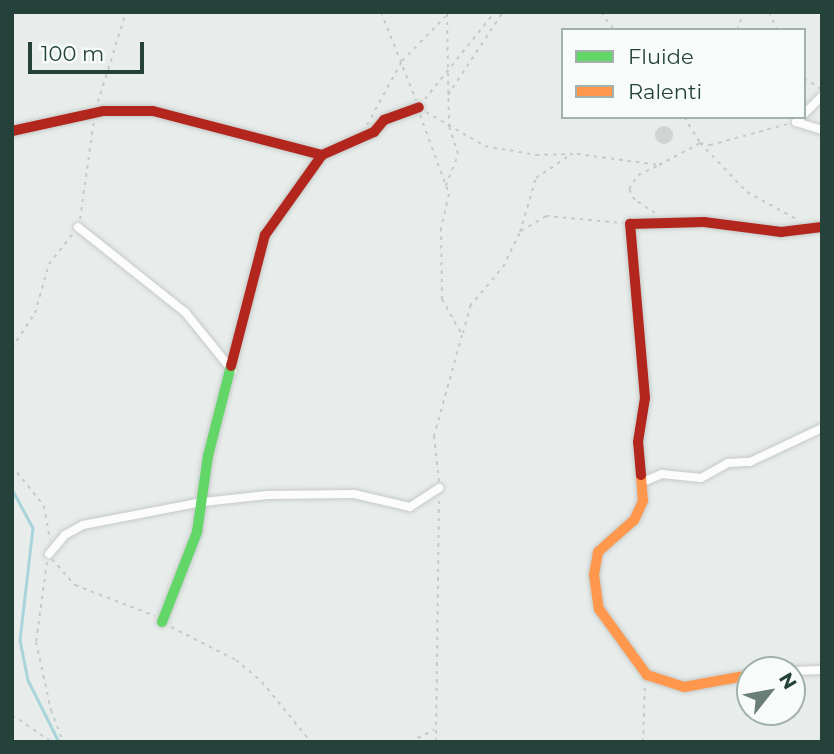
<!DOCTYPE html>
<html>
<head>
<meta charset="utf-8">
<style>
	body { margin:0 }
	#map { position:relative; width:834px; height:754px; overflow:hidden; background:#e8edeb; font-family:Montserrat,sans-serif }
	div>[style] { position:absolute }
	.stream>* { height:2.5px; margin:-1.25px; padding:0 1.25px; transform-origin:1.25px; border-radius:1.25px; background:#a9d4db }
	.building>* { inset:0; background:#cfd4d2 }
	.round { border-radius:50% }
	.path>* { height:2px; margin-top:-1px; transform-origin:0; background:repeating-linear-gradient(90deg,#c3ccca 0 3.5px,transparent 0 8.5px) }
	.roads { filter:drop-shadow(0 0 2px #c5cac8) drop-shadow(0 0 2px #c5cac8) }
	.street>* { height:8px; margin:-4px; padding:0 4px; transform-origin:4px; border-radius:4px; background:#fcfcfc }
	.fast>* { height:10px; margin:-5px; padding:0 5px; transform-origin:5px; border-radius:5px; background:#63d668 }
	.slow>* { height:10px; margin:-5px; padding:0 5px; transform-origin:5px; border-radius:5px; background:#ff974d }
	.jam>* { height:10px; margin:-5px; padding:0 5px; transform-origin:5px; border-radius:5px; background:#b3261e }
	span { translate:-50% -50%; white-space:nowrap; text-align:center; line-height:1.15; -webkit-text-stroke:6px #f7fbf9; paint-order:stroke }
	.frame { position:absolute; inset:0; border:14px solid #24423a; pointer-events:none }
	.legend { position:absolute; left:561px; top:28px; width:245px; height:91px; box-sizing:border-box; background:#f7fbf9; border:2px solid #a3b1ad; margin:0; padding:9px 12px; list-style:none; font-size:21px; color:#24423a }
	.legend li { display:flex; align-items:center; gap:14px; height:35px }
	.legend b { width:35px; border:2px solid #a3b1ad }
	.north { position:absolute; left:736px; top:656px; width:70px; height:70px; box-sizing:border-box; background:#f7fbf9; border:2px solid #a3b1ad; border-radius:50%; rotate:59deg; font-size:19px; font-weight:700; line-height:28px; text-align:center; color:#24423a }
	.north::after { content:''; display:block; margin:auto; width:24px; height:32px; background:#697e78; clip-path:polygon(50% 0,100% 100%,50% 72%,0 100%) }
	.scale { position:absolute; left:28px; top:42px; width:116px; height:32px; box-sizing:border-box; border:4px solid #24423a; border-top:0; padding-left:9px; font-size:21px; line-height:24px; white-space:nowrap; color:#24423a; -webkit-text-stroke:5px #f7fbf9; paint-order:stroke }
</style>
</head>
<body>
<div id="map">
	<div class="stream">
		<i style="left:12px;top:489px;width:44px;rotate:61.7deg"></i>
		<i style="left:33px;top:528px;width:113px;rotate:96.6deg"></i>
		<i style="left:20px;top:640px;width:41px;rotate:78.7deg"></i>
		<i style="left:28px;top:680px;width:69px;rotate:63.4deg"></i>
	</div>
	<div class="building">
		<i class="round" style="left:655px;top:126px;width:18px;height:18px"></i>
	</div>
	<div class="path">
		<i style="left:381px;top:12px;width:95px;rotate:68.3deg"></i>
		<i style="left:601px;top:12px;width:22px;rotate:54deg"></i>
		<i style="left:769px;top:12px;width:20px;rotate:66deg"></i>
		<i style="left:737px;top:30px;width:19px;rotate:-69deg"></i>
		<i style="left:804px;top:78px;width:20px;rotate:33deg"></i>
		<i style="left:448px;top:95px;width:100px;rotate:-56.5deg"></i>
		<i style="left:425px;top:99px;width:112px;rotate:-51.2deg"></i>
		<i style="left:98px;top:102px;width:94px;rotate:-72.7deg"></i>
		<i style="left:426px;top:112px;width:68px;rotate:30deg"></i>
		<i style="left:485px;top:146px;width:52px;rotate:10deg"></i>
		<i style="left:536px;top:155px;width:41px;rotate:-1.4deg"></i>
		<i style="left:577px;top:154px;width:83px;rotate:7.6deg"></i>
		<i style="left:659px;top:165px;width:47px;rotate:-28.2deg"></i>
		<i style="left:700px;top:143px;width:68px;rotate:46.2deg"></i>
		<i style="left:747px;top:192px;width:58px;rotate:28.8deg"></i>
		<i style="left:420px;top:115px;width:84px;rotate:69.8deg"></i>
		<i style="left:449px;top:194px;width:35px;rotate:103deg"></i>
		<i style="left:441px;top:228px;width:71px;rotate:89.2deg"></i>
		<i style="left:442px;top:299px;width:41px;rotate:60.9deg"></i>
		<i style="left:462px;top:335px;width:105px;rotate:105.5deg"></i>
		<i style="left:434px;top:436px;width:46px;rotate:83.8deg"></i>
		<i style="left:684px;top:117px;width:31px;rotate:58deg"></i>
		<i style="left:700px;top:143px;width:10px;rotate:11deg"></i>
		<i style="left:710px;top:145px;width:81px;rotate:-15.1deg"></i>
		<i style="left:367px;top:125px;width:73px;rotate:-61.3deg"></i>
		<i style="left:402px;top:61px;width:62px;rotate:-45.7deg"></i>
		<i style="left:446px;top:186px;width:34px;rotate:-69deg"></i>
		<i style="left:458px;top:154px;width:28px;rotate:-108deg"></i>
		<i style="left:449px;top:127px;width:115px;rotate:-91deg"></i>
		<i style="left:655px;top:213px;width:24px;rotate:-147deg"></i>
		<i style="left:635px;top:200px;width:13px;rotate:-119deg"></i>
		<i style="left:629px;top:189px;width:17px;rotate:-57deg"></i>
		<i style="left:638px;top:175px;width:21px;rotate:-25deg"></i>
		<i style="left:80px;top:219px;width:99px;rotate:-81.9deg"></i>
		<i style="left:521px;top:231px;width:29px;rotate:-31deg"></i>
		<i style="left:546px;top:216px;width:77px;rotate:5.2deg"></i>
		<i style="left:463px;top:333px;width:28px;rotate:-75deg"></i>
		<i style="left:470px;top:306px;width:51px;rotate:-49.8deg"></i>
		<i style="left:503px;top:267px;width:39px;rotate:-64deg"></i>
		<i style="left:520px;top:232px;width:56px;rotate:-73.5deg"></i>
		<i style="left:536px;top:178px;width:40px;rotate:-34deg"></i>
		<i style="left:12px;top:348px;width:42px;rotate:-56.7deg"></i>
		<i style="left:35px;top:313px;width:51px;rotate:-74.1deg"></i>
		<i style="left:49px;top:264px;width:39px;rotate:-52deg"></i>
		<i style="left:12px;top:466px;width:51px;rotate:51.3deg"></i>
		<i style="left:44px;top:506px;width:35px;rotate:80deg"></i>
		<i style="left:52px;top:559px;width:35px;rotate:49deg"></i>
		<i style="left:75px;top:585px;width:86px;rotate:21.2deg"></i>
		<i style="left:47px;top:562px;width:81px;rotate:97.8deg"></i>
		<i style="left:36px;top:642px;width:70px;rotate:77.6deg"></i>
		<i style="left:51px;top:710px;width:34px;rotate:69deg"></i>
		<i style="left:171px;top:627px;width:73px;rotate:26.9deg"></i>
		<i style="left:236px;top:660px;width:34px;rotate:40deg"></i>
		<i style="left:262px;top:682px;width:77px;rotate:50.8deg"></i>
		<i style="left:12px;top:715px;width:48px;rotate:34deg"></i>
		<i style="left:410px;top:742px;width:27px;rotate:-27deg"></i>
		<i style="left:436px;top:742px;width:244px;rotate:-89.3deg"></i>
		<i style="left:643px;top:742px;width:59px;rotate:-88.1deg"></i>
	</div>
	<div class="roads">
		<div class="street">
			<i style="left:804px;top:114px;width:25px;rotate:-45deg"></i>
			<i style="left:801px;top:117px;width:7px;rotate:135deg"></i>
			<i style="left:796px;top:122px;width:27px;rotate:17deg"></i>
			<i style="left:78px;top:227px;width:137px;rotate:38.5deg"></i>
			<i style="left:185px;top:312px;width:75px;rotate:51deg"></i>
			<i style="left:643px;top:482px;width:21px;rotate:-23deg"></i>
			<i style="left:662px;top:474px;width:39px;rotate:6deg"></i>
			<i style="left:701px;top:478px;width:31px;rotate:-29deg"></i>
			<i style="left:728px;top:463px;width:22px;rotate:-3deg"></i>
			<i style="left:750px;top:462px;width:80px;rotate:-25.3deg"></i>
			<i style="left:49px;top:554px;width:25px;rotate:-50deg"></i>
			<i style="left:65px;top:535px;width:21px;rotate:-29deg"></i>
			<i style="left:83px;top:525px;width:122px;rotate:-10.9deg"></i>
			<i style="left:203px;top:502px;width:65px;rotate:-6.1deg"></i>
			<i style="left:268px;top:495px;width:86px;rotate:-0.7deg"></i>
			<i style="left:354px;top:494px;width:57px;rotate:13.1deg"></i>
			<i style="left:410px;top:507px;width:35px;rotate:-33deg"></i>
			<i style="left:792px;top:671px;width:30px;rotate:-2deg"></i>
		</div>
		<div class="fast">
			<i style="left:162px;top:622px;width:97px;rotate:-68.7deg"></i>
			<i style="left:197px;top:532px;width:77px;rotate:-81.8deg"></i>
			<i style="left:208px;top:456px;width:93px;rotate:-75.7deg"></i>
		</div>
		<div class="slow">
			<i style="left:641px;top:475px;width:26px;rotate:86deg"></i>
			<i style="left:643px;top:501px;width:21px;rotate:115deg"></i>
			<i style="left:634px;top:520px;width:48px;rotate:138.4deg"></i>
			<i style="left:598px;top:552px;width:23px;rotate:100deg"></i>
			<i style="left:594px;top:575px;width:34px;rotate:82deg"></i>
			<i style="left:599px;top:609px;width:82px;rotate:54deg"></i>
			<i style="left:647px;top:675px;width:39px;rotate:18deg"></i>
			<i style="left:684px;top:687px;width:67px;rotate:-10.3deg"></i>
		</div>
		<div class="jam">
			<i style="left:12px;top:131px;width:94px;rotate:-12.3deg"></i>
			<i style="left:104px;top:111px;width:49px"></i>
			<i style="left:153px;top:111px;width:175px;rotate:14.6deg"></i>
			<i style="left:322px;top:155px;width:57px;rotate:-23.9deg"></i>
			<i style="left:374px;top:132px;width:16px;rotate:-50deg"></i>
			<i style="left:384px;top:120px;width:37px;rotate:-20deg"></i>
			<i style="left:231px;top:366px;width:135px;rotate:-75.5deg"></i>
			<i style="left:265px;top:235px;width:98px;rotate:-54.5deg"></i>
			<i style="left:641px;top:475px;width:33px;rotate:-95deg"></i>
			<i style="left:638px;top:442px;width:45px;rotate:-81deg"></i>
			<i style="left:645px;top:398px;width:175px;rotate:-94.9deg"></i>
			<i style="left:630px;top:224px;width:74px;rotate:-1.5deg"></i>
			<i style="left:704px;top:222px;width:78px;rotate:7.4deg"></i>
			<i style="left:781px;top:232px;width:41px;rotate:-7deg"></i>
		</div>
	</div>
	<div class="frame"></div>
	<ul class="legend">
	<li><b style="height:9px;background:#63d668"></b>Fluide</li>
	<li><b style="height:9px;background:#ff974d"></b>Ralenti</li>
	</ul>
	<div class="north">N</div>
	<div class="scale">100 m</div>
</div>
</body>
</html>
